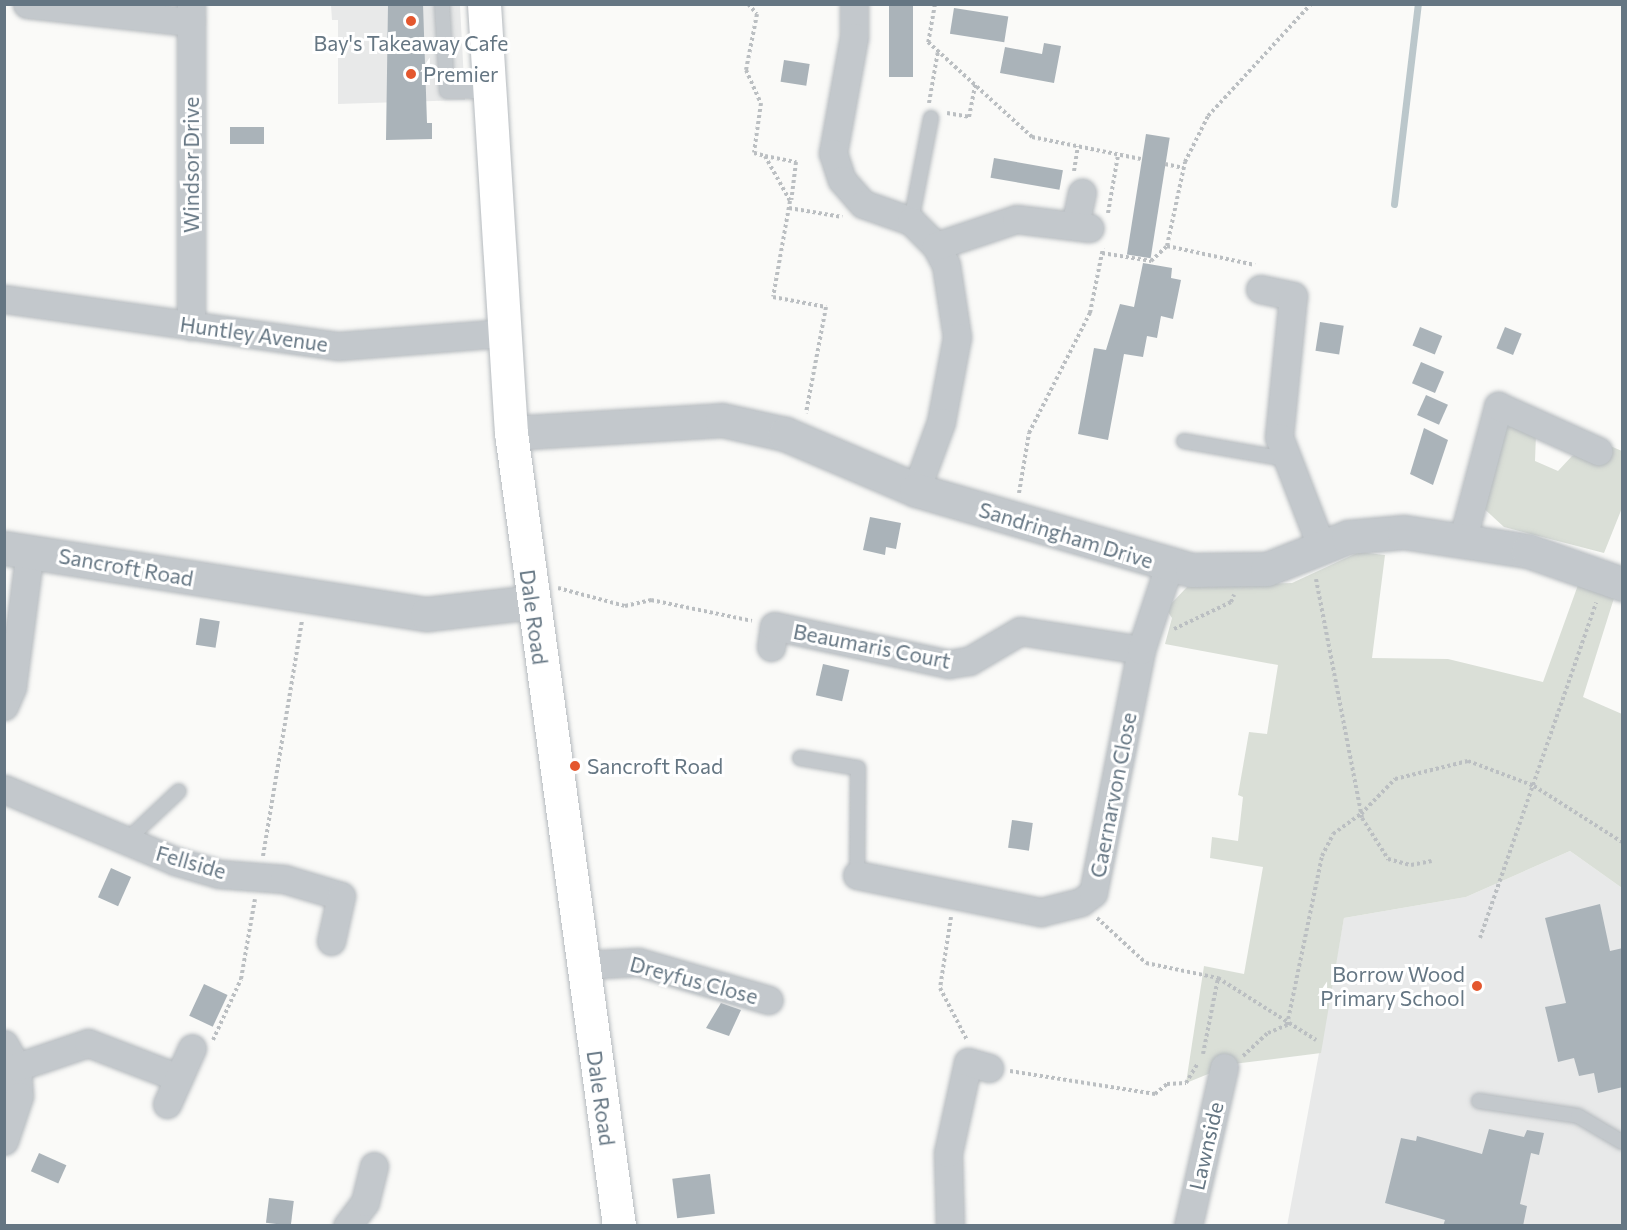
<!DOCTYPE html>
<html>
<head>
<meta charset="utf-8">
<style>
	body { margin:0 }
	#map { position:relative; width:1627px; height:1230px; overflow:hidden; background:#fafaf8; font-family:Commissioner,sans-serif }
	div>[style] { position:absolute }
	.built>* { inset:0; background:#e8e9e9 }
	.green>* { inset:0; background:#dadfd7 }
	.stream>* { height:7px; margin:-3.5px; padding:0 3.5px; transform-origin:3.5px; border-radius:3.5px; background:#bbc7cb }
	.building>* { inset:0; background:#aab3b9; transform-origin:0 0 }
	.path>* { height:4px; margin-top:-2px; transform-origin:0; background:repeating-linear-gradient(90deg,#bbbfc2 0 3px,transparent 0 6px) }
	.roads { filter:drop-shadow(0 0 2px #b5babe) drop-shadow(0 0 2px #b5babe) }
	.service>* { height:14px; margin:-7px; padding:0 7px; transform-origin:7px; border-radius:7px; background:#c3c8cc }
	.minor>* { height:27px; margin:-13.5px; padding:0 13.5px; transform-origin:13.5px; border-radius:13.5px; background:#c3c8cc }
	.tertiary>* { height:33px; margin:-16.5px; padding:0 16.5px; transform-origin:16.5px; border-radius:16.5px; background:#c3c8cc }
	.primary>* { height:33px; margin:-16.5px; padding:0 16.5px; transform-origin:16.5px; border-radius:16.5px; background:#fff }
	.dots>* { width:16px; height:16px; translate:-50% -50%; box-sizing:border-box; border:3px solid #fff; border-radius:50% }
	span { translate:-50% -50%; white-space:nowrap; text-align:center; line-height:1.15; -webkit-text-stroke:6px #fff; paint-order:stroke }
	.poi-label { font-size:21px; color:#657683 }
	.left { translate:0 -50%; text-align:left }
	.right { translate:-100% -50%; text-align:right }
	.street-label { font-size:21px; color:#657683 }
	.frame { position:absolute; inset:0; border:6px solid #657683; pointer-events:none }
</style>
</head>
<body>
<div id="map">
	<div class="built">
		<i style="clip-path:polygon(331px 5px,460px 5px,465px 100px,338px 104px,338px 20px,332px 20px)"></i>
		<i style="clip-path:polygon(1570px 851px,1622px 888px,1622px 1225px,1287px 1226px,1344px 918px,1466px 897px)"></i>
	</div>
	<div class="green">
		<i style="clip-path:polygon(1516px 425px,1536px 434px,1535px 461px,1558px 471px,1572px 456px,1608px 445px,1622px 451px,1622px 508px,1604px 553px,1504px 527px,1479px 504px,1505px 428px)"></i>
		<i style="clip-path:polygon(1359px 552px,1385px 555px,1372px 658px,1448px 659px,1543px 682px,1578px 585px,1614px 598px,1583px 697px,1622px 714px,1622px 888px,1570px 851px,1466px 897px,1344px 918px,1321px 1053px,1233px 1064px,1186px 1083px,1204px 966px,1244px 974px,1263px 867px,1210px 858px,1212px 837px,1238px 841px,1243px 797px,1238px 795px,1249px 732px,1267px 734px,1278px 665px,1165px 644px,1172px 618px,1166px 609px,1188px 586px,1292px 583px)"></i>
	</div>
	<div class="stream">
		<i style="left:1394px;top:204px;width:201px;rotate:-83.2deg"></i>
	</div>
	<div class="building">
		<i style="clip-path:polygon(388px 4px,423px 4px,427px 123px,432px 123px,432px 139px,386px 140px)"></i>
		<i style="left:889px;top:4px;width:24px;height:73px"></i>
		<i style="left:954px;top:8px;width:55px;height:26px;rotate:9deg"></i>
		<i style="clip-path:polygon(1044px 43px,1061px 46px,1054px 83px,1000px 73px,1005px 47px,1042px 54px)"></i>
		<i style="left:784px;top:60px;width:26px;height:22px;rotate:9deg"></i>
		<i style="left:230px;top:127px;width:34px;height:17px"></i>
		<i style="left:1146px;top:134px;width:24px;height:122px;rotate:9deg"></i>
		<i style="left:994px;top:158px;width:70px;height:20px;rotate:10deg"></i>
		<i style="clip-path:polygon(1143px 263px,1172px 268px,1171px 278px,1181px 280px,1173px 319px,1161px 316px,1157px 338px,1147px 336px,1143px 357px,1124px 354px,1108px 440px,1078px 434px,1094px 348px,1106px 350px,1120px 304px,1134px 307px)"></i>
		<i style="left:1320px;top:322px;width:24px;height:29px;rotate:9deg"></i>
		<i style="left:1420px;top:327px;width:24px;height:20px;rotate:22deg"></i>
		<i style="left:1505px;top:327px;width:18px;height:23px;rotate:22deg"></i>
		<i style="left:1421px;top:362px;width:25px;height:23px;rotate:23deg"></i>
		<i style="left:1426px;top:395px;width:24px;height:22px;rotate:24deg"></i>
		<i style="clip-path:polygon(1424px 428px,1448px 440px,1433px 485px,1410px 474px)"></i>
		<i style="clip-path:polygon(870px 517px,901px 523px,896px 549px,886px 547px,885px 555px,863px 550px)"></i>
		<i style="left:200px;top:618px;width:20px;height:27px;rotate:9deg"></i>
		<i style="left:823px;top:664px;width:27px;height:32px;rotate:13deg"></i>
		<i style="left:1012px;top:820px;width:21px;height:28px;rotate:8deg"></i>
		<i style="left:111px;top:868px;width:22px;height:32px;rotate:24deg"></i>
		<i style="clip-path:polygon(1600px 904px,1610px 951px,1623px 948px,1623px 1087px,1598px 1093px,1594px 1073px,1579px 1076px,1574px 1058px,1558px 1062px,1545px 1007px,1566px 1003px,1545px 918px)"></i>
		<i style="left:204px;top:984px;width:26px;height:35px;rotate:25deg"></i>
		<i style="clip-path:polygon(721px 1003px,741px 1010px,729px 1036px,706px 1028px)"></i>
		<i style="clip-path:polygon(1489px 1129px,1524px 1137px,1527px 1130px,1544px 1133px,1539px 1155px,1531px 1153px,1520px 1204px,1527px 1206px,1523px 1226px,1443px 1226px,1445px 1220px,1385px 1203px,1401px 1138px,1416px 1141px,1417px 1136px,1482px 1154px)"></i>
		<i style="left:39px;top:1153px;width:30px;height:20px;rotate:24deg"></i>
		<i style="left:710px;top:1174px;width:40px;height:38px;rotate:83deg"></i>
		<i style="left:269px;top:1198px;width:25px;height:25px;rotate:7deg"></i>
	</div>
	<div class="path">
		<i style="left:748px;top:4px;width:13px;rotate:48deg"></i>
		<i style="left:757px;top:14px;width:57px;rotate:101.1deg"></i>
		<i style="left:746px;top:70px;width:36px;rotate:66deg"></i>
		<i style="left:761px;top:103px;width:50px;rotate:98deg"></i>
		<i style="left:754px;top:153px;width:11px;rotate:15deg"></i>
		<i style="left:765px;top:156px;width:51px;rotate:60.9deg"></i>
		<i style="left:790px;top:201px;width:97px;rotate:100deg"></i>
		<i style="left:773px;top:297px;width:54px;rotate:10.7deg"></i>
		<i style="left:826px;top:307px;width:108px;rotate:100.7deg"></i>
		<i style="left:935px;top:4px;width:39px;rotate:100deg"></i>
		<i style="left:928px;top:42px;width:141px;rotate:42.4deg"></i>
		<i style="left:1032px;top:137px;width:111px;rotate:11.4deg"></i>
		<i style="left:929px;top:103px;width:53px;rotate:-80.2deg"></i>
		<i style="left:947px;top:113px;width:22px;rotate:10deg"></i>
		<i style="left:969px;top:117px;width:33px;rotate:-79deg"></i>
		<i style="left:765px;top:156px;width:32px;rotate:11deg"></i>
		<i style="left:796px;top:162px;width:38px;rotate:97deg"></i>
		<i style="left:1165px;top:164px;width:19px;rotate:12deg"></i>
		<i style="left:1074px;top:171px;width:25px;rotate:-81deg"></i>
		<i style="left:789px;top:208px;width:54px;rotate:9.6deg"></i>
		<i style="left:1108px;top:213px;width:59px;rotate:-80.2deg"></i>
		<i style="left:1167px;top:246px;width:86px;rotate:-77.9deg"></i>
		<i style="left:1185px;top:162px;width:51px;rotate:-63.4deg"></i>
		<i style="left:1208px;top:116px;width:152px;rotate:-47.4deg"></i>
		<i style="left:1102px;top:253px;width:50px;rotate:9.3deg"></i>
		<i style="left:1151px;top:261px;width:22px;rotate:-43deg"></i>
		<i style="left:1167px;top:246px;width:90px;rotate:12.2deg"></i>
		<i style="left:1019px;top:493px;width:61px;rotate:-80.5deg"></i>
		<i style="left:1029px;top:433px;width:135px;rotate:-63.1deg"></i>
		<i style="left:1090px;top:313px;width:66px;rotate:-78.7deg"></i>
		<i style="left:1316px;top:579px;width:243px;rotate:79.1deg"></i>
		<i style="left:1362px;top:818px;width:49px;rotate:57.6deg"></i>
		<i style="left:1388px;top:859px;width:24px;rotate:15deg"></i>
		<i style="left:1411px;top:865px;width:21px;rotate:-11deg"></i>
		<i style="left:558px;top:588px;width:69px;rotate:15deg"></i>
		<i style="left:625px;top:606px;width:27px;rotate:-13deg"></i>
		<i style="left:651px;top:600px;width:103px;rotate:11.7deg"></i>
		<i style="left:1174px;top:629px;width:63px;rotate:-25.3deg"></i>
		<i style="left:1231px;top:602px;width:8px;rotate:-67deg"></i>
		<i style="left:263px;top:856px;width:238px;rotate:-80.6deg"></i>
		<i style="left:951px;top:917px;width:72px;rotate:98.8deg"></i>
		<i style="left:940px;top:988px;width:59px;rotate:62.6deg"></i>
		<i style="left:1097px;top:918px;width:67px;rotate:42.6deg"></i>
		<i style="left:1146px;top:963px;width:74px;rotate:11.8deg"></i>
		<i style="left:1218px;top:978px;width:116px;rotate:32.3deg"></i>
		<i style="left:1480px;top:938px;width:355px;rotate:-70.9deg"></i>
		<i style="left:213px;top:1040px;width:67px;rotate:-65.3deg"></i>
		<i style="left:241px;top:979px;width:81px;rotate:-80.1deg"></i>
		<i style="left:1203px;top:1054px;width:77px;rotate:-78.8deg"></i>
		<i style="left:1243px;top:1056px;width:34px;rotate:-43deg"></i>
		<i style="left:1268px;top:1033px;width:21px;rotate:-23deg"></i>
		<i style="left:1287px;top:1025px;width:173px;rotate:-78.3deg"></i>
		<i style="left:1322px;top:856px;width:25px;rotate:-63deg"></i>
		<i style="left:1333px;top:834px;width:34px;rotate:-36deg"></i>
		<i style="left:1361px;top:814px;width:49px;rotate:-45.8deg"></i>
		<i style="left:1395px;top:779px;width:75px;rotate:-13.9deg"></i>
		<i style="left:1468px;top:761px;width:71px;rotate:20.7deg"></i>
		<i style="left:1534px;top:786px;width:104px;rotate:32.5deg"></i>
		<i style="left:1010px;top:1071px;width:147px;rotate:9deg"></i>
		<i style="left:1155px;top:1094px;width:16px;rotate:-40deg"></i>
		<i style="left:1167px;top:1084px;width:19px;rotate:-3deg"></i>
		<i style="left:1186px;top:1083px;width:23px;rotate:-59deg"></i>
	</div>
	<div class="roads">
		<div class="service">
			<i style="left:442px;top:4px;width:87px;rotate:86.7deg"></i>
			<i style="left:447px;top:91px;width:42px"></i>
			<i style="left:911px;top:221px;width:105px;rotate:-79deg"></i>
			<i style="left:1184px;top:441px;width:104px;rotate:10deg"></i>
			<i style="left:800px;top:758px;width:59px;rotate:9.8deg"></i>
			<i style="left:858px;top:768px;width:107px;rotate:90.5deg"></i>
			<i style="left:127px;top:840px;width:71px;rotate:-43.3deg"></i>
			<i style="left:1479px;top:1101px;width:100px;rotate:8.6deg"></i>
			<i style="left:1578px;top:1116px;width:51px;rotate:30.6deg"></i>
		</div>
		<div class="minor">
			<i style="left:27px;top:4px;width:165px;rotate:6.3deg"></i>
			<i style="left:191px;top:4px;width:322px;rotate:90deg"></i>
			<i style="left:854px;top:4px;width:33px;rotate:90deg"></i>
			<i style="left:854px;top:37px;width:118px;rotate:100.3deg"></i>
			<i style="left:833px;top:153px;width:28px;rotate:72deg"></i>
			<i style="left:842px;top:180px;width:32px;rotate:49deg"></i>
			<i style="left:863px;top:204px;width:51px;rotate:19.5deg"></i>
			<i style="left:911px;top:221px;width:35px;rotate:45deg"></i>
			<i style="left:936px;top:246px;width:21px;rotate:62deg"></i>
			<i style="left:946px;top:265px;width:73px;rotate:81.3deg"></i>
			<i style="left:957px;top:337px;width:86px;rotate:100.7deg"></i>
			<i style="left:941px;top:422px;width:72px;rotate:110.2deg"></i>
			<i style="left:1075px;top:225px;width:33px;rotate:-78deg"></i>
			<i style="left:936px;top:246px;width:84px;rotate:-18.6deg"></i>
			<i style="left:1016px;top:219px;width:74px;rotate:7deg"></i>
			<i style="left:1260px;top:289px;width:34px;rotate:12deg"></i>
			<i style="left:1293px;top:296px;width:142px;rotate:95.7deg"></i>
			<i style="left:1279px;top:437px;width:117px;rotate:68.9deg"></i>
			<i style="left:4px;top:299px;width:338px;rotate:8deg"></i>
			<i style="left:339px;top:346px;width:166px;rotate:-4.5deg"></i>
			<i style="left:1463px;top:538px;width:137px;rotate:-75.1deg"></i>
			<i style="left:1498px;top:406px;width:110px;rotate:24.2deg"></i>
			<i style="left:771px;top:647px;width:21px;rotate:-82deg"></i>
			<i style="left:774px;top:626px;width:179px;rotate:12.3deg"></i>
			<i style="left:949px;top:664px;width:20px;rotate:-9deg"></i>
			<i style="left:969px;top:661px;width:59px;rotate:-30.5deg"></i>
			<i style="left:1020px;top:631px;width:122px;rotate:8.9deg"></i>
			<i style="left:4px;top:706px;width:21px;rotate:-67deg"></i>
			<i style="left:12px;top:687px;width:137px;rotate:-82.5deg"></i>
			<i style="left:4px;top:789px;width:186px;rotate:22.8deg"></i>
			<i style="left:175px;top:861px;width:46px;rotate:16.5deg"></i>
			<i style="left:219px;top:874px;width:65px;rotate:4.4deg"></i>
			<i style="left:284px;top:879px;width:59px;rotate:16.6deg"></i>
			<i style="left:341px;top:896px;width:46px;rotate:102.5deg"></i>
			<i style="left:857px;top:875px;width:188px;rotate:11.4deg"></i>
			<i style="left:1041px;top:912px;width:41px;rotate:-14deg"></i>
			<i style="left:1081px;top:902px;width:15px;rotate:-37deg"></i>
			<i style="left:1093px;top:893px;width:248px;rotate:-78.8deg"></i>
			<i style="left:1141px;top:650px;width:89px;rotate:-71.6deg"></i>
			<i style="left:583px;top:965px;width:55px;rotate:-3.1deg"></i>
			<i style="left:638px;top:962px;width:136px;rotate:16.2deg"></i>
			<i style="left:4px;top:1044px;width:26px;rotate:61deg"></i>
			<i style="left:17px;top:1067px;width:29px;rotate:86deg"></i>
			<i style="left:19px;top:1096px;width:47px;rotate:108.4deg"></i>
			<i style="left:17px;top:1067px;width:75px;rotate:-18.7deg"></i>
			<i style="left:88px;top:1043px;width:97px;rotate:21deg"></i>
			<i style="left:167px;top:1104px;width:61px;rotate:-65.9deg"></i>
			<i style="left:347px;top:1226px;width:30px;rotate:-53deg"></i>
			<i style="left:365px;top:1202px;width:37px;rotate:-76deg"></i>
			<i style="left:950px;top:1226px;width:73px;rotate:-91.6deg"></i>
			<i style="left:948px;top:1153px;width:93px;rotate:-77.6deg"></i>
			<i style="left:968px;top:1062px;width:22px;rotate:16deg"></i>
			<i style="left:1188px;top:1226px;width:163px;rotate:-77.2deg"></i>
		</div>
		<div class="tertiary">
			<i style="left:511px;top:433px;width:211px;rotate:-3.5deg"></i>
			<i style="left:722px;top:420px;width:65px;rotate:12.5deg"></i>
			<i style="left:785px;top:434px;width:142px;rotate:23.1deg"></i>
			<i style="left:916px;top:490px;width:287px;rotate:16.2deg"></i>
			<i style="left:1192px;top:570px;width:75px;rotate:-0.8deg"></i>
			<i style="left:1267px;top:569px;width:87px;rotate:-21.6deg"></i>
			<i style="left:1348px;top:537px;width:56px;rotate:-5.1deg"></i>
			<i style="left:1404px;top:532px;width:125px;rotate:8.7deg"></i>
			<i style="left:1528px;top:551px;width:100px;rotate:19.3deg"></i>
			<i style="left:4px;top:548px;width:428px;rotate:8.9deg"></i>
			<i style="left:427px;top:614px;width:106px;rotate:-6.5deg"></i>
		</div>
		<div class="primary">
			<i style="left:484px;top:4px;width:430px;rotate:86.4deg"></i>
			<i style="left:511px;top:433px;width:800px;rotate:82.24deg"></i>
		</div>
	</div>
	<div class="dots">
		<i style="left:411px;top:21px;background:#e4572e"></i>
		<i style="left:411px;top:74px;background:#e4572e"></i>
		<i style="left:575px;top:766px;background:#e4572e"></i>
		<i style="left:1477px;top:986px;background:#e4572e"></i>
	</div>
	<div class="poi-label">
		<span style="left:411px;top:43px">Bay's Takeaway Cafe</span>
		<span class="left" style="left:423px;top:74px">Premier</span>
		<span class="left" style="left:587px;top:766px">Sancroft Road</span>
		<span class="right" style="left:1465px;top:986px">Borrow Wood<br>Primary School</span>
	</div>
	<div class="street-label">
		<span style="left:191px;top:165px;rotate:-90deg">Windsor Drive</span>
		<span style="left:254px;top:334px;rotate:8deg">Huntley Avenue</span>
		<span style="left:1066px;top:535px;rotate:17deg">Sandringham Drive</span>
		<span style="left:126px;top:567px;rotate:10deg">Sancroft Road</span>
		<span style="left:534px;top:617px;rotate:82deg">Dale Road</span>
		<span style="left:872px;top:646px;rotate:11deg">Beaumaris Court</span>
		<span style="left:1113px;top:795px;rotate:-79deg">Caernarvon Close</span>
		<span style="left:191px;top:862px;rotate:16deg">Fellside</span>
		<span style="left:694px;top:980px;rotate:15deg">Dreyfus Close</span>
		<span style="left:601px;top:1098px;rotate:82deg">Dale Road</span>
		<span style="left:1206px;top:1146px;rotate:-77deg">Lawnside</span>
	</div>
	<div class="frame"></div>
</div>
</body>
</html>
